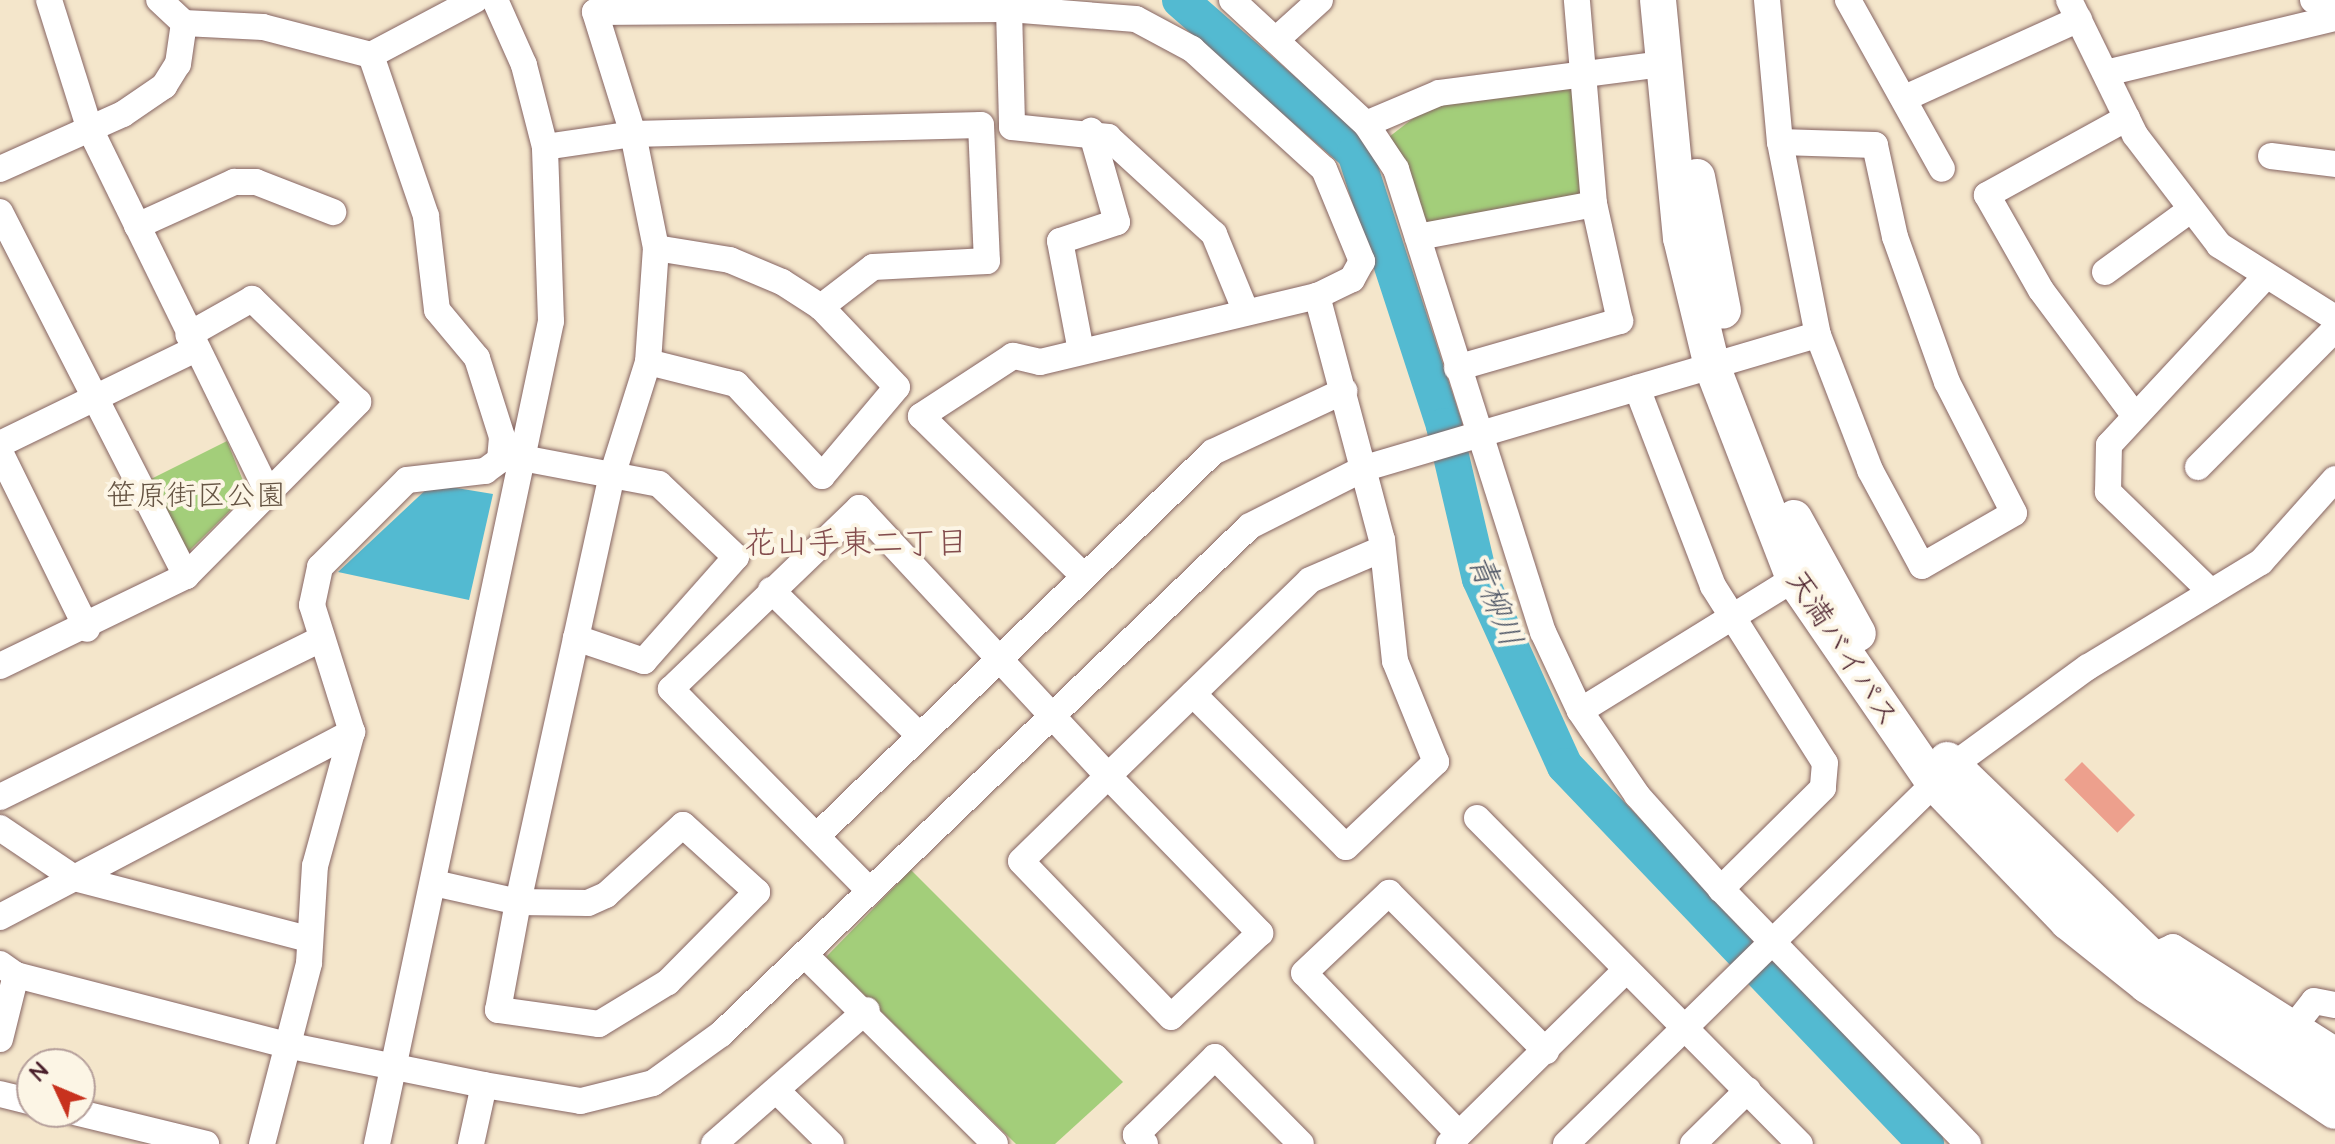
<!DOCTYPE html>
<html>
<head>
<meta charset="utf-8">
<style>
	body { margin:0 }
	#map { position:relative; width:2335px; height:1144px; overflow:hidden; background:#f4e6cb; font-family:"Architects Daughter","Klee One",sans-serif }
	div>[style] { position:absolute }
	.green>* { inset:0; background:#a3ce7a }
	.water>* { inset:0; background:#53bad1 }
	.river>* { height:36px; margin:-18px; padding:0 18px; transform-origin:18px; border-radius:18px; background:#53bad1 }
	.building>* { inset:0; background:#eda08d; transform-origin:0 0 }
	.roads { filter:drop-shadow(0 0 2px #866563) drop-shadow(0 0 2px #866563) }
	.minor>* { height:26px; margin:-13px; padding:0 13px; transform-origin:13px; border-radius:13px; background:#fff }
	.highway>* { height:36px; margin:-18px; padding:0 18px; transform-origin:18px; border-radius:18px; background:#fff }
	span { translate:-50% -50%; white-space:nowrap; text-align:center; line-height:1.15; -webkit-text-stroke:8px #fcf5e5; paint-order:stroke }
	.park-label { font-size:30px; color:#655443 }
	.street-label { font-size:30px; color:#4a1f2b }
	.neighbourhood-label { font-size:32px; color:#834c4d }
	.water-label { font-size:32px; color:#4d5565; font-style:italic }
	.north { position:absolute; left:16px; top:1048px; width:80px; height:80px; box-sizing:border-box; background:#fcf5e5; border:2px solid #b59f9b; border-radius:50%; rotate:314deg; font-size:22px; font-weight:700; line-height:32px; text-align:center; color:#4a1f2b }
	.north::after { content:''; display:block; margin:auto; width:28px; height:36px; background:#c8321e; clip-path:polygon(50% 0,100% 100%,50% 72%,0 100%) }
</style>
</head>
<body>
<div id="map">
	<div class="green">
		<i style="clip-path:polygon(1579px 86px,1584px 199px,1427px 228px,1389px 137px,1434px 102px)"></i>
		<i style="clip-path:polygon(227px 441px,248px 493px,185px 555px,149px 480px)"></i>
		<i style="clip-path:polygon(911px 870px,1123px 1082px,1055px 1144px,1016px 1144px,826px 957px)"></i>
	</div>
	<div class="water">
		<i style="clip-path:polygon(432px 484px,493px 494px,469px 600px,338px 572px)"></i>
	</div>
	<div class="river">
		<i style="left:1180px;top:0;width:232px;rotate:41.2deg"></i>
		<i style="left:1355px;top:153px;width:287px;rotate:71.9deg"></i>
		<i style="left:1444px;top:426px;width:157px;rotate:76.8deg"></i>
		<i style="left:1480px;top:579px;width:205px;rotate:65.6deg"></i>
		<i style="left:1565px;top:766px;width:523px;rotate:46.32deg"></i>
	</div>
	<div class="building">
		<i style="left:2082px;top:762px;width:75px;height:25px;rotate:45deg"></i>
	</div>
	<div class="roads">
		<div class="minor">
			<i style="left:49px;top:0;width:133px;rotate:72.5deg"></i>
			<i style="left:89px;top:127px;width:409px;rotate:63.9deg"></i>
			<i style="left:1232px;top:0;width:183px;rotate:42.8deg"></i>
			<i style="left:1366px;top:124px;width:54px;rotate:56.3deg"></i>
			<i style="left:1396px;top:169px;width:486px;rotate:72.4deg"></i>
			<i style="left:1543px;top:632px;width:87px;rotate:64.9deg"></i>
			<i style="left:1580px;top:711px;width:102px;rotate:55.8deg"></i>
			<i style="left:1637px;top:795px;width:126px;rotate:48.2deg"></i>
			<i style="left:1721px;top:889px;width:355px;rotate:45.9deg"></i>
			<i style="left:1767px;top:0;width:143px;rotate:84.8deg"></i>
			<i style="left:1780px;top:142px;width:197px;rotate:78.9deg"></i>
			<i style="left:1818px;top:335px;width:145px;rotate:68.9deg"></i>
			<i style="left:1870px;top:470px;width:109px;rotate:61.6deg"></i>
			<i style="left:1922px;top:566px;width:106px;rotate:-29.9deg"></i>
			<i style="left:2014px;top:513px;width:147px;rotate:-117.1deg"></i>
			<i style="left:1947px;top:382px;width:154px;rotate:-109.7deg"></i>
			<i style="left:1895px;top:237px;width:94px;rotate:-102.3deg"></i>
			<i style="left:1875px;top:145px;width:95px;rotate:-178.2deg"></i>
			<i style="left:1848px;top:0;width:193px;rotate:60.9deg"></i>
			<i style="left:2069px;top:0;width:150px;rotate:63.9deg"></i>
			<i style="left:2135px;top:135px;width:138px;rotate:52.6deg"></i>
			<i style="left:2219px;top:245px;width:137px;rotate:32.2deg"></i>
			<i style="left:2313px;top:0;width:25px;rotate:27deg"></i>
			<i style="left:1009px;top:9px;width:118px;rotate:88.5deg"></i>
			<i style="left:1012px;top:127px;width:97px;rotate:5.9deg"></i>
			<i style="left:1108px;top:137px;width:144px;rotate:42.5deg"></i>
			<i style="left:1214px;top:234px;width:84px;rotate:67.7deg"></i>
			<i style="left:184px;top:23px;width:79px;rotate:2.9deg"></i>
			<i style="left:263px;top:27px;width:112px;rotate:14.5deg"></i>
			<i style="left:371px;top:55px;width:118px;rotate:-27.9deg"></i>
			<i style="left:1277px;top:39px;width:58px;rotate:-42.2deg"></i>
			<i style="left:2106px;top:73px;width:236px;rotate:-13.5deg"></i>
			<i style="left:1905px;top:98px;width:191px;rotate:-24.4deg"></i>
			<i style="left:2127px;top:118px;width:160px;rotate:151.2deg"></i>
			<i style="left:1987px;top:195px;width:109px;rotate:60.4deg"></i>
			<i style="left:2041px;top:290px;width:157px;rotate:53.3deg"></i>
			<i style="left:1366px;top:124px;width:79px;rotate:-23deg"></i>
			<i style="left:1439px;top:93px;width:225px;rotate:-7.4deg"></i>
			<i style="left:545px;top:147px;width:89px;rotate:-8.4deg"></i>
			<i style="left:633px;top:134px;width:348px;rotate:-1.5deg"></i>
			<i style="left:981px;top:125px;width:136px;rotate:87.5deg"></i>
			<i style="left:987px;top:261px;width:114px;rotate:177deg"></i>
			<i style="left:873px;top:267px;width:66px;rotate:142.4deg"></i>
			<i style="left:2271px;top:156px;width:64px;rotate:7.1deg"></i>
			<i style="left:0;top:169px;width:135px;rotate:-24.1deg"></i>
			<i style="left:123px;top:114px;width:50px;rotate:-34.3deg"></i>
			<i style="left:164px;top:86px;width:26px;rotate:-58deg"></i>
			<i style="left:178px;top:64px;width:41px;rotate:-81.7deg"></i>
			<i style="left:184px;top:23px;width:34px;rotate:-137deg"></i>
			<i style="left:0;top:212px;width:409px;rotate:62.9deg"></i>
			<i style="left:137px;top:226px;width:107px;rotate:-24.4deg"></i>
			<i style="left:234px;top:182px;width:22px"></i>
			<i style="left:256px;top:182px;width:83px;rotate:21.3deg"></i>
			<i style="left:1418px;top:237px;width:179px;rotate:-10.6deg"></i>
			<i style="left:2105px;top:272px;width:105px;rotate:-36.1deg"></i>
			<i style="left:1081px;top:351px;width:112px;rotate:-100.8deg"></i>
			<i style="left:1060px;top:241px;width:60px;rotate:-18.4deg"></i>
			<i style="left:1117px;top:222px;width:95px;rotate:-105.9deg"></i>
			<i style="left:648px;top:362px;width:91px;rotate:14deg"></i>
			<i style="left:736px;top:384px;width:126px;rotate:46.9deg"></i>
			<i style="left:822px;top:476px;width:116px;rotate:-49.9deg"></i>
			<i style="left:897px;top:387px;width:110px;rotate:-133.5deg"></i>
			<i style="left:821px;top:307px;width:46px;rotate:-147.3deg"></i>
			<i style="left:782px;top:282px;width:56px;rotate:-157.1deg"></i>
			<i style="left:730px;top:260px;width:75px;rotate:-170.8deg"></i>
			<i style="left:1457px;top:368px;width:170px;rotate:-16.1deg"></i>
			<i style="left:1620px;top:321px;width:120px;rotate:-102.5deg"></i>
			<i style="left:1594px;top:204px;width:205px;rotate:-94.8deg"></i>
			<i style="left:1637px;top:388px;width:212px;rotate:69deg"></i>
			<i style="left:1713px;top:586px;width:209px;rotate:57.7deg"></i>
			<i style="left:1825px;top:763px;width:25px;rotate:95deg"></i>
			<i style="left:1823px;top:788px;width:144px;rotate:135.3deg"></i>
			<i style="left:0;top:444px;width:218px;rotate:-25.9deg"></i>
			<i style="left:0;top:452px;width:197px;rotate:63.8deg"></i>
			<i style="left:527px;top:459px;width:134px;rotate:10.7deg"></i>
			<i style="left:659px;top:484px;width:106px;rotate:43.5deg"></i>
			<i style="left:736px;top:557px;width:139px;rotate:131.5deg"></i>
			<i style="left:644px;top:661px;width:72px;rotate:-161.3deg"></i>
			<i style="left:2198px;top:467px;width:194px;rotate:-45.2deg"></i>
			<i style="left:771px;top:590px;width:207px;rotate:44.4deg"></i>
			<i style="left:2211px;top:592px;width:144px;rotate:-135.8deg"></i>
			<i style="left:2108px;top:492px;width:47px;rotate:-88.8deg"></i>
			<i style="left:2109px;top:445px;width:228px;rotate:-47.1deg"></i>
			<i style="left:0;top:666px;width:207px;rotate:-25.8deg"></i>
			<i style="left:186px;top:576px;width:245px;rotate:-45.3deg"></i>
			<i style="left:358px;top:402px;width:148px;rotate:-135.8deg"></i>
			<i style="left:252px;top:299px;width:73px;rotate:150.6deg"></i>
			<i style="left:1193px;top:694px;width:216px;rotate:45deg"></i>
			<i style="left:1346px;top:847px;width:124px;rotate:-43.4deg"></i>
			<i style="left:1436px;top:762px;width:109px;rotate:-112.1deg"></i>
			<i style="left:1395px;top:661px;width:122px;rotate:-96.1deg"></i>
			<i style="left:1382px;top:540px;width:253px;rotate:-104.9deg"></i>
			<i style="left:1580px;top:711px;width:251px;rotate:-31.7deg"></i>
			<i style="left:1108px;top:776px;width:219px;rotate:45.9deg"></i>
			<i style="left:1260px;top:933px;width:122px;rotate:136.7deg"></i>
			<i style="left:1171px;top:1017px;width:216px;rotate:-133.9deg"></i>
			<i style="left:1021px;top:861px;width:122px;rotate:-44.3deg"></i>
			<i style="left:0;top:797px;width:358px;rotate:-26.2deg"></i>
			<i style="left:1477px;top:818px;width:459px;rotate:45.3deg"></i>
			<i style="left:683px;top:825px;width:100px;rotate:42.2deg"></i>
			<i style="left:757px;top:892px;width:127px;rotate:134.7deg"></i>
			<i style="left:668px;top:982px;width:81px;rotate:148.7deg"></i>
			<i style="left:599px;top:1024px;width:102px;rotate:-172.1deg"></i>
			<i style="left:498px;top:1010px;width:110px;rotate:-79.5deg"></i>
			<i style="left:518px;top:902px;width:70px;rotate:0.8deg"></i>
			<i style="left:588px;top:903px;width:20px;rotate:-24deg"></i>
			<i style="left:606px;top:895px;width:104px;rotate:-42.3deg"></i>
			<i style="left:0;top:828px;width:89px;rotate:34deg"></i>
			<i style="left:74px;top:878px;width:243px;rotate:14.6deg"></i>
			<i style="left:818px;top:835px;width:550px;rotate:-44.12deg"></i>
			<i style="left:1213px;top:452px;width:145px;rotate:-25deg"></i>
			<i style="left:434px;top:883px;width:86px;rotate:12.7deg"></i>
			<i style="left:518px;top:902px;width:436px;rotate:-77.6deg"></i>
			<i style="left:612px;top:476px;width:120px;rotate:-72.5deg"></i>
			<i style="left:648px;top:362px;width:114px;rotate:-86deg"></i>
			<i style="left:656px;top:248px;width:116px;rotate:-101.4deg"></i>
			<i style="left:633px;top:134px;width:128px;rotate:-107.3deg"></i>
			<i style="left:595px;top:12px;width:414px;rotate:-0.4deg"></i>
			<i style="left:1009px;top:9px;width:127px;rotate:4.5deg"></i>
			<i style="left:1136px;top:19px;width:64px;rotate:28.2deg"></i>
			<i style="left:1192px;top:49px;width:178px;rotate:42.3deg"></i>
			<i style="left:1324px;top:169px;width:100px;rotate:67.6deg"></i>
			<i style="left:1362px;top:261px;width:21px;rotate:119deg"></i>
			<i style="left:1352px;top:279px;width:39px;rotate:154deg"></i>
			<i style="left:1317px;top:296px;width:285px;rotate:166.6deg"></i>
			<i style="left:1040px;top:362px;width:28px;rotate:-167deg"></i>
			<i style="left:1013px;top:356px;width:110px;rotate:146.9deg"></i>
			<i style="left:921px;top:416px;width:226px;rotate:44.5deg"></i>
			<i style="left:868px;top:889px;width:281px;rotate:-134.6deg"></i>
			<i style="left:671px;top:689px;width:261px;rotate:-43.9deg"></i>
			<i style="left:859px;top:508px;width:366px;rotate:47.1deg"></i>
			<i style="left:1108px;top:776px;width:281px;rotate:-44.1deg"></i>
			<i style="left:1310px;top:580px;width:78px;rotate:-23.3deg"></i>
			<i style="left:0;top:917px;width:398px;rotate:-27.7deg"></i>
			<i style="left:804px;top:954px;width:269px;rotate:44.8deg"></i>
			<i style="left:2151px;top:957px;width:24px;rotate:-24deg"></i>
			<i style="left:2173px;top:947px;width:192px;rotate:32.4deg"></i>
			<i style="left:0;top:964px;width:19px;rotate:35deg"></i>
			<i style="left:16px;top:975px;width:284px;rotate:14.5deg"></i>
			<i style="left:291px;top:1046px;width:197px;rotate:11.4deg"></i>
			<i style="left:484px;top:1085px;width:98px;rotate:9.4deg"></i>
			<i style="left:581px;top:1101px;width:74px;rotate:-14deg"></i>
			<i style="left:653px;top:1083px;width:84px;rotate:-35.8deg"></i>
			<i style="left:721px;top:1034px;width:733px;rotate:-43.84deg"></i>
			<i style="left:1250px;top:526px;width:129px;rotate:-26.8deg"></i>
			<i style="left:1365px;top:468px;width:472px;rotate:-16.4deg"></i>
			<i style="left:2296px;top:1024px;width:29px;rotate:-52deg"></i>
			<i style="left:2314px;top:1001px;width:21px;rotate:11deg"></i>
			<i style="left:0;top:1039px;width:66px;rotate:-76deg"></i>
			<i style="left:778px;top:1092px;width:74px;rotate:44.5deg"></i>
			<i style="left:0;top:1094px;width:33px;rotate:14deg"></i>
			<i style="left:75px;top:1112px;width:135px;rotate:13.7deg"></i>
			<i style="left:1459px;top:1134px;width:223px;rotate:-133.9deg"></i>
			<i style="left:1304px;top:973px;width:117px;rotate:-43.3deg"></i>
			<i style="left:1389px;top:893px;width:223px;rotate:45.2deg"></i>
			<i style="left:262px;top:1144px;width:187px;rotate:-75.4deg"></i>
			<i style="left:309px;top:963px;width:97px;rotate:-86.5deg"></i>
			<i style="left:315px;top:866px;width:139px;rotate:-74.6deg"></i>
			<i style="left:352px;top:732px;width:133px;rotate:-107.5deg"></i>
			<i style="left:312px;top:605px;width:39px;rotate:-78deg"></i>
			<i style="left:320px;top:567px;width:123px;rotate:-45deg"></i>
			<i style="left:407px;top:480px;width:79px;rotate:-6.6deg"></i>
			<i style="left:485px;top:471px;width:19px;rotate:-36deg"></i>
			<i style="left:500px;top:460px;width:23px;rotate:-85deg"></i>
			<i style="left:502px;top:437px;width:83px;rotate:-107.6deg"></i>
			<i style="left:477px;top:358px;width:62px;rotate:-129.8deg"></i>
			<i style="left:437px;top:310px;width:95px;rotate:-96.7deg"></i>
			<i style="left:426px;top:216px;width:170px;rotate:-108.9deg"></i>
			<i style="left:377px;top:1144px;width:841px;rotate:-78.06deg"></i>
			<i style="left:551px;top:321px;width:174px;rotate:-92deg"></i>
			<i style="left:545px;top:147px;width:85px;rotate:-104.4deg"></i>
			<i style="left:524px;top:65px;width:71px;rotate:-114deg"></i>
			<i style="left:471px;top:1144px;width:60px;rotate:-77.6deg"></i>
			<i style="left:714px;top:1144px;width:203px;rotate:-41.2deg"></i>
			<i style="left:1145px;top:1144px;width:13px;rotate:-135deg"></i>
			<i style="left:1136px;top:1135px;width:111px;rotate:-44.6deg"></i>
			<i style="left:1215px;top:1057px;width:122px;rotate:45.3deg"></i>
			<i style="left:1449px;top:1144px;width:247px;rotate:-44.5deg"></i>
			<i style="left:1566px;top:1144px;width:540px;rotate:-44.4deg"></i>
			<i style="left:1952px;top:766px;width:168px;rotate:-36.1deg"></i>
			<i style="left:2088px;top:667px;width:202px;rotate:-31.3deg"></i>
			<i style="left:2261px;top:562px;width:111px;rotate:-48.3deg"></i>
			<i style="left:1693px;top:1144px;width:77px;rotate:-44.5deg"></i>
		</div>
		<div class="highway">
			<i style="left:1658px;top:0;width:239px;rotate:84.5deg"></i>
			<i style="left:1681px;top:238px;width:132px;rotate:76.4deg"></i>
			<i style="left:1712px;top:366px;width:228px;rotate:68.9deg"></i>
			<i style="left:1794px;top:579px;width:247px;rotate:55.5deg"></i>
			<i style="left:1934px;top:783px;width:193px;rotate:46deg"></i>
			<i style="left:2068px;top:922px;width:101px;rotate:38.6deg"></i>
			<i style="left:2147px;top:985px;width:226px;rotate:33.8deg"></i>
			<i style="left:1697px;top:177px;width:136px;rotate:79deg"></i>
			<i style="left:1794px;top:518px;width:132px;rotate:61.1deg"></i>
			<i style="left:1947px;top:760px;width:284px;rotate:44deg"></i>
			<i style="left:2151px;top:957px;width:221px;rotate:33.5deg"></i>
		</div>
	</div>
	<div class="park-label">
		<span style="left:196px;top:496px">笹原街区公園</span>
	</div>
	<div class="street-label">
		<span style="left:1842px;top:649px;rotate:57deg">天満バイパス</span>
	</div>
	<div class="neighbourhood-label">
		<span style="left:856px;top:544px">花山手東二丁目</span>
	</div>
	<div class="water-label">
		<span style="left:1494px;top:601px;rotate:69deg">青柳川</span>
	</div>
	<div class="north">N</div>
</div>
</body>
</html>
